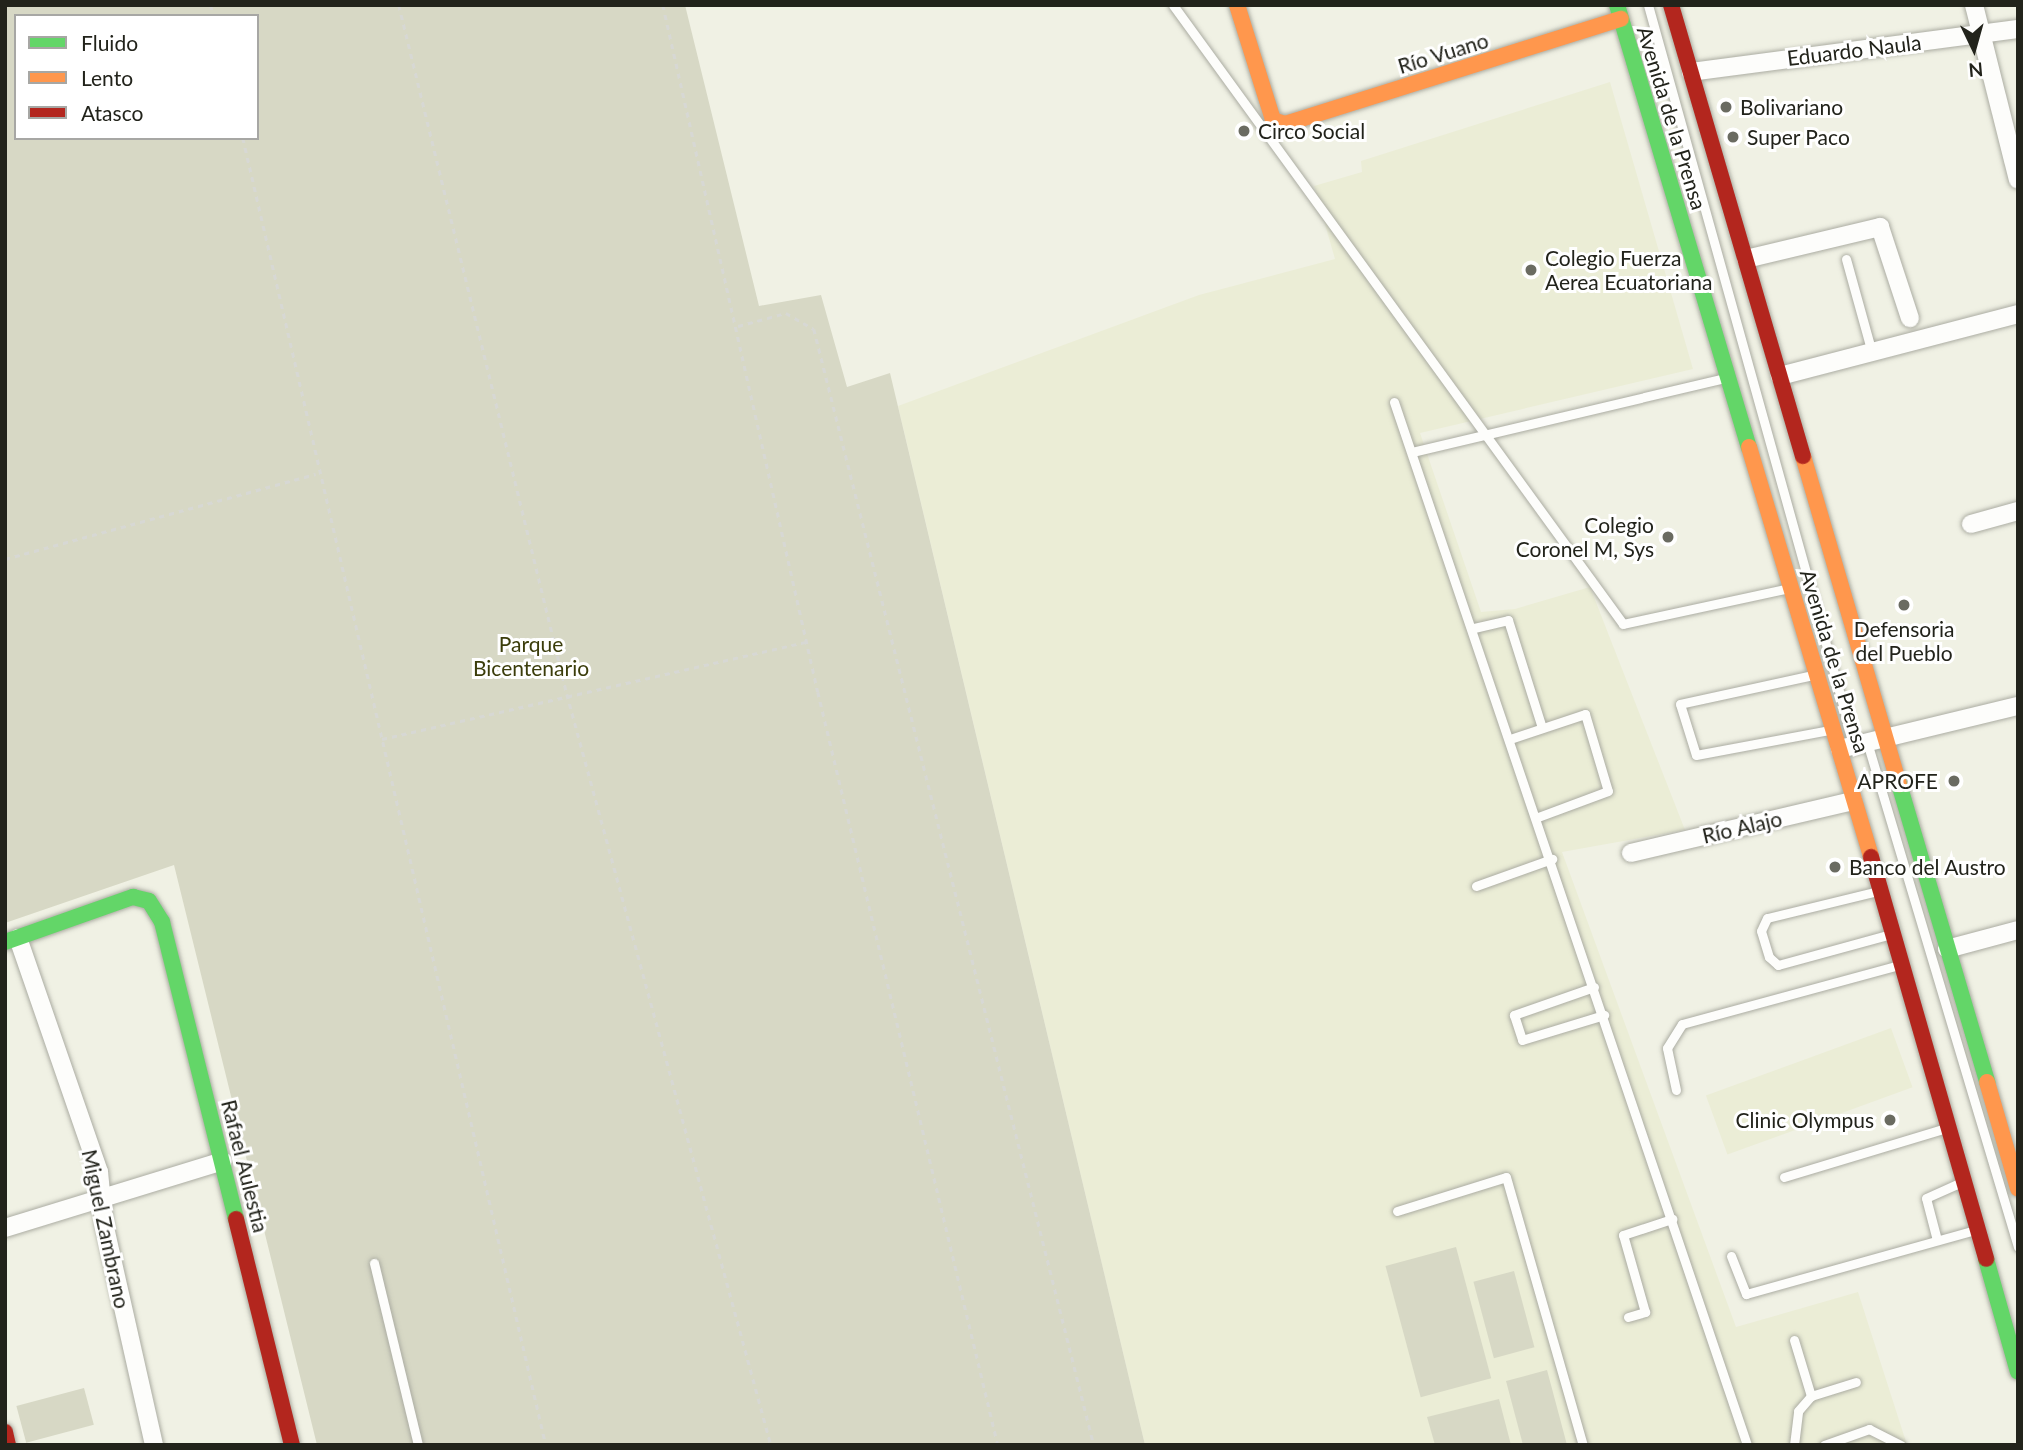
<!DOCTYPE html>
<html>
<head>
<meta charset="utf-8">
<style>
	body { margin:0 }
	#map { position:relative; width:2023px; height:1450px; overflow:hidden; background:#f0f1e4; font-family:Lato,sans-serif }
	div>[style] { position:absolute }
	.built>* { inset:0; background:#ebedd6; transform-origin:0 0 }
	.green>* { inset:0; background:#d7d8c5; transform-origin:0 0 }
	.path>* { height:2.5px; margin-top:-1.25px; transform-origin:0; background:repeating-linear-gradient(90deg,#d7d8d4 0 5px,transparent 0 10px) }
	.roads { filter:drop-shadow(0 0 2px #abaca2) drop-shadow(0 0 2px #abaca2) }
	.lane>* { height:9px; margin:-4.5px; padding:0 4.5px; transform-origin:4.5px; border-radius:4.5px; background:#fdfdfb }
	.street>* { height:18px; margin:-9px; padding:0 9px; transform-origin:9px; border-radius:9px; background:#fdfdfb }
	.fast>* { height:16px; margin:-8px; padding:0 8px; transform-origin:8px; border-radius:8px; background:#63d668 }
	.slow>* { height:16px; margin:-8px; padding:0 8px; transform-origin:8px; border-radius:8px; background:#ff974d }
	.jam>* { height:16px; margin:-8px; padding:0 8px; transform-origin:8px; border-radius:8px; background:#b3261e }
	.dots>* { width:19px; height:19px; translate:-50% -50%; box-sizing:border-box; border:4px solid #fff; border-radius:50% }
	span { translate:-50% -50%; white-space:nowrap; text-align:center; line-height:1.15; -webkit-text-stroke:6px #fff; paint-order:stroke }
	.street-label { font-size:21px; color:#22231b }
	.poi-label { font-size:21px; color:#22231b }
	.left { translate:0 -50%; text-align:left }
	.right { translate:-100% -50%; text-align:right }
	.park-label { font-size:21px; color:#3b3d0b }
	.frame { position:absolute; inset:0; border:7px solid #22231b; pointer-events:none }
	.legend { position:absolute; left:14px; top:14px; width:245px; height:126px; box-sizing:border-box; background:#fff; border:2px solid #a7a7a4; margin:0; padding:9px 12px; list-style:none; font-size:21px; color:#22231b }
	.legend li { display:flex; align-items:center; gap:14px; height:35px }
	.legend b { width:35px; border:2px solid #a7a7a4 }
	.north { position:absolute; left:1939px; top:14px; width:70px; height:70px; -webkit-text-stroke:5px #fff; paint-order:stroke; rotate:175deg; font-size:19px; font-weight:700; line-height:28px; text-align:center; color:#22231b }
	.north::after { content:''; display:block; margin:auto; width:24px; height:32px; background:#22231b; clip-path:polygon(50% 0,100% 100%,50% 72%,0 100%) }
</style>
</head>
<body>
<div id="map">
	<div class="built">
		<i style="clip-path:polygon(1610px 82px,1693px 369px,1420px 433px,1481px 612px,1515px 609px,1590px 587px,1685px 830px,1562px 852px,1736px 1327px,1858px 1292px,1907px 1445px,1145px 1445px,898px 406px,1199px 295px,1335px 259px,1314px 186px,1362px 172px,1361px 161px)"></i>
		<i style="left:1891px;top:1028px;width:63px;height:197px;rotate:70deg"></i>
	</div>
	<div class="green">
		<i style="clip-path:polygon(evenodd,5px 5px,685px 5px,759px 306px,821px 295px,847px 387px,890px 373px,1145px 1445px,317px 1445px,174px 865px,5px 923px,5px 5px,16px 16px,257px 16px,257px 138px,16px 138px,16px 16px)"></i>
		<i style="left:1456px;top:1247px;width:136px;height:73px;rotate:75deg"></i>
		<i style="left:1514px;top:1271px;width:79px;height:42px;rotate:75deg"></i>
		<i style="clip-path:polygon(1547px 1370px,1567px 1445px,1523px 1445px,1506px 1381px)"></i>
		<i style="left:84px;top:1388px;width:38px;height:70px;rotate:75deg"></i>
		<i style="clip-path:polygon(1499px 1399px,1511px 1445px,1435px 1445px,1427px 1417px)"></i>
	</div>
	<div class="path">
		<i style="left:211px;top:5px;width:11px;rotate:80deg"></i>
		<i style="left:399px;top:5px;width:709px;rotate:76.3deg"></i>
		<i style="left:567px;top:694px;width:778px;rotate:74.8deg"></i>
		<i style="left:663px;top:5px;width:704px;rotate:77.29deg"></i>
		<i style="left:818px;top:692px;width:774px;rotate:76.56deg"></i>
		<i style="left:243px;top:138px;width:1342px;rotate:76.95deg"></i>
		<i style="left:738px;top:326px;width:50px;rotate:-15.2deg"></i>
		<i style="left:786px;top:313px;width:32px;rotate:30deg"></i>
		<i style="left:814px;top:329px;width:1151px;rotate:75.92deg"></i>
		<i style="left:5px;top:559px;width:322px;rotate:-15.3deg"></i>
		<i style="left:382px;top:739px;width:435px;rotate:-12.9deg"></i>
	</div>
	<div class="roads">
		<div class="lane">
			<i style="left:1173px;top:5px;width:765px;rotate:53.98deg"></i>
			<i style="left:1623px;top:624px;width:170px;rotate:-12.2deg"></i>
			<i style="left:1648px;top:5px;width:768px;rotate:74.44deg"></i>
			<i style="left:1846px;top:259px;width:98px;rotate:74.5deg"></i>
			<i style="left:1394px;top:402px;width:1101px;rotate:71.3deg"></i>
			<i style="left:1412px;top:452px;width:321px;rotate:-13.3deg"></i>
			<i style="left:1474px;top:628px;width:35px;rotate:-13deg"></i>
			<i style="left:1508px;top:620px;width:113px;rotate:72.5deg"></i>
			<i style="left:1813px;top:675px;width:136px;rotate:167.7deg"></i>
			<i style="left:1680px;top:704px;width:53px;rotate:72.6deg"></i>
			<i style="left:1696px;top:755px;width:135px;rotate:-10.6deg"></i>
			<i style="left:1513px;top:738px;width:76px;rotate:-18.4deg"></i>
			<i style="left:1585px;top:714px;width:80px;rotate:73.4deg"></i>
			<i style="left:1608px;top:791px;width:75px;rotate:159.6deg"></i>
			<i style="left:1867px;top:742px;width:527px;rotate:73.35deg"></i>
			<i style="left:1476px;top:886px;width:81px;rotate:-19.6deg"></i>
			<i style="left:1878px;top:891px;width:114px;rotate:166.3deg"></i>
			<i style="left:1767px;top:918px;width:14px;rotate:115deg"></i>
			<i style="left:1761px;top:931px;width:27px;rotate:73deg"></i>
			<i style="left:1769px;top:957px;width:12px;rotate:42deg"></i>
			<i style="left:1778px;top:965px;width:114px;rotate:-15.3deg"></i>
			<i style="left:1594px;top:987px;width:85px;rotate:160.7deg"></i>
			<i style="left:1514px;top:1015px;width:26px;rotate:72deg"></i>
			<i style="left:1522px;top:1040px;width:86px;rotate:-17deg"></i>
			<i style="left:1676px;top:1090px;width:43px;rotate:-102.1deg"></i>
			<i style="left:1667px;top:1048px;width:28px;rotate:-58deg"></i>
			<i style="left:1682px;top:1024px;width:225px;rotate:-15.2deg"></i>
			<i style="left:1784px;top:1177px;width:169px;rotate:-16.8deg"></i>
			<i style="left:1397px;top:1211px;width:114px;rotate:-17.3deg"></i>
			<i style="left:1506px;top:1177px;width:279px;rotate:74deg"></i>
			<i style="left:1937px;top:1240px;width:43px;rotate:-104.7deg"></i>
			<i style="left:1926px;top:1198px;width:37px;rotate:-24deg"></i>
			<i style="left:1731px;top:1256px;width:41px;rotate:68.5deg"></i>
			<i style="left:1746px;top:1294px;width:238px;rotate:-15.6deg"></i>
			<i style="left:374px;top:1263px;width:187px;rotate:76.4deg"></i>
			<i style="left:1628px;top:1317px;width:18px;rotate:-16deg"></i>
			<i style="left:1645px;top:1312px;width:80px;rotate:-105.9deg"></i>
			<i style="left:1623px;top:1235px;width:52px;rotate:-18.1deg"></i>
			<i style="left:1794px;top:1340px;width:59px;rotate:73.1deg"></i>
			<i style="left:1794px;top:1445px;width:34px;rotate:-83deg"></i>
			<i style="left:1798px;top:1411px;width:20px;rotate:-49deg"></i>
			<i style="left:1811px;top:1396px;width:47px;rotate:-17.3deg"></i>
			<i style="left:1824px;top:1445px;width:48px;rotate:-19.6deg"></i>
			<i style="left:1869px;top:1429px;width:36px;rotate:27deg"></i>
		</div>
		<div class="street">
			<i style="left:1974px;top:5px;width:180px;rotate:75.9deg"></i>
			<i style="left:1691px;top:72px;width:330px;rotate:-7.5deg"></i>
			<i style="left:1746px;top:259px;width:138px;rotate:-13.4deg"></i>
			<i style="left:1880px;top:227px;width:96px;rotate:71.8deg"></i>
			<i style="left:1780px;top:376px;width:246px;rotate:-14.6deg"></i>
			<i style="left:1971px;top:524px;width:49px;rotate:-15.5deg"></i>
			<i style="left:1840px;top:749px;width:183px;rotate:-13.6deg"></i>
			<i style="left:1631px;top:853px;width:228px;rotate:-13.2deg"></i>
			<i style="left:18px;top:938px;width:248px;rotate:70.9deg"></i>
			<i style="left:99px;top:1172px;width:51px;rotate:84.4deg"></i>
			<i style="left:104px;top:1223px;width:228px;rotate:77.3deg"></i>
			<i style="left:1947px;top:949px;width:73px;rotate:-15deg"></i>
			<i style="left:5px;top:1228px;width:228px;rotate:-17.1deg"></i>
		</div>
		<div class="fast">
			<i style="left:1617px;top:5px;width:461px;rotate:73.4deg"></i>
			<i style="left:1899px;top:784px;width:311px;rotate:73.5deg"></i>
			<i style="left:5px;top:942px;width:136px;rotate:-19.4deg"></i>
			<i style="left:133px;top:897px;width:16px;rotate:14deg"></i>
			<i style="left:149px;top:901px;width:25px;rotate:58deg"></i>
			<i style="left:162px;top:922px;width:306px;rotate:76deg"></i>
			<i style="left:1986px;top:1259px;width:117px;rotate:74.2deg"></i>
		</div>
		<div class="slow">
			<i style="left:1237px;top:5px;width:121px;rotate:72.6deg"></i>
			<i style="left:1273px;top:120px;width:13px;rotate:18deg"></i>
			<i style="left:1285px;top:124px;width:352px;rotate:-17.4deg"></i>
			<i style="left:1749px;top:447px;width:428px;rotate:73.4deg"></i>
			<i style="left:1803px;top:456px;width:342px;rotate:73.7deg"></i>
			<i style="left:1987px;top:1082px;width:111px;rotate:73.8deg"></i>
		</div>
		<div class="jam">
			<i style="left:1671px;top:5px;width:470px;rotate:73.7deg"></i>
			<i style="left:1871px;top:857px;width:418px;rotate:74deg"></i>
			<i style="left:236px;top:1219px;width:233px;rotate:76.1deg"></i>
			<i style="left:5px;top:1432px;width:13px;rotate:77deg"></i>
		</div>
	</div>
	<div class="dots">
		<i style="left:1726px;top:107px;background:#6a6b61"></i>
		<i style="left:1244px;top:131px;background:#6a6b61"></i>
		<i style="left:1733px;top:137px;background:#6a6b61"></i>
		<i style="left:1531px;top:270px;background:#6a6b61"></i>
		<i style="left:1668px;top:537px;background:#6a6b61"></i>
		<i style="left:1904px;top:605px;background:#6a6b61"></i>
		<i style="left:1954px;top:781px;background:#6a6b61"></i>
		<i style="left:1835px;top:867px;background:#6a6b61"></i>
		<i style="left:1890px;top:1120px;background:#6a6b61"></i>
	</div>
	<div class="street-label">
		<span style="left:1854px;top:50px;rotate:-7deg">Eduardo Naula</span>
		<span style="left:1443px;top:53px;rotate:-17deg">Río Vuano</span>
		<span style="left:1672px;top:118px;rotate:73deg">Avenida de la Prensa</span>
		<span style="left:1835px;top:661px;rotate:73deg">Avenida de la Prensa</span>
		<span style="left:1742px;top:827px;rotate:-13deg">Río Alajo</span>
		<span style="left:245px;top:1166px;rotate:76deg">Rafael Aulestia</span>
		<span style="left:106px;top:1229px;rotate:78deg">Miguel Zambrano</span>
	</div>
	<div class="poi-label">
		<span class="left" style="left:1740px;top:107px">Bolivariano</span>
		<span class="left" style="left:1258px;top:131px">Circo Social</span>
		<span class="left" style="left:1747px;top:137px">Super Paco</span>
		<span class="left" style="left:1545px;top:270px">Colegio Fuerza<br>Aerea Ecuatoriana</span>
		<span class="right" style="left:1654px;top:537px">Colegio<br>Coronel M, Sys</span>
		<span style="left:1904px;top:641px">Defensoria<br>del Pueblo</span>
		<span class="right" style="left:1938px;top:781px">APROFE</span>
		<span class="left" style="left:1849px;top:867px">Banco del Austro</span>
		<span class="right" style="left:1874px;top:1120px">Clinic Olympus</span>
	</div>
	<div class="park-label">
		<span style="left:531px;top:656px">Parque<br>Bicentenario</span>
	</div>
	<div class="frame"></div>
	<ul class="legend">
	<li><b style="height:9px;background:#63d668"></b>Fluido</li>
	<li><b style="height:9px;background:#ff974d"></b>Lento</li>
	<li><b style="height:9px;background:#b3261e"></b>Atasco</li>
	</ul>
	<div class="north">N</div>
</div>
</body>
</html>
